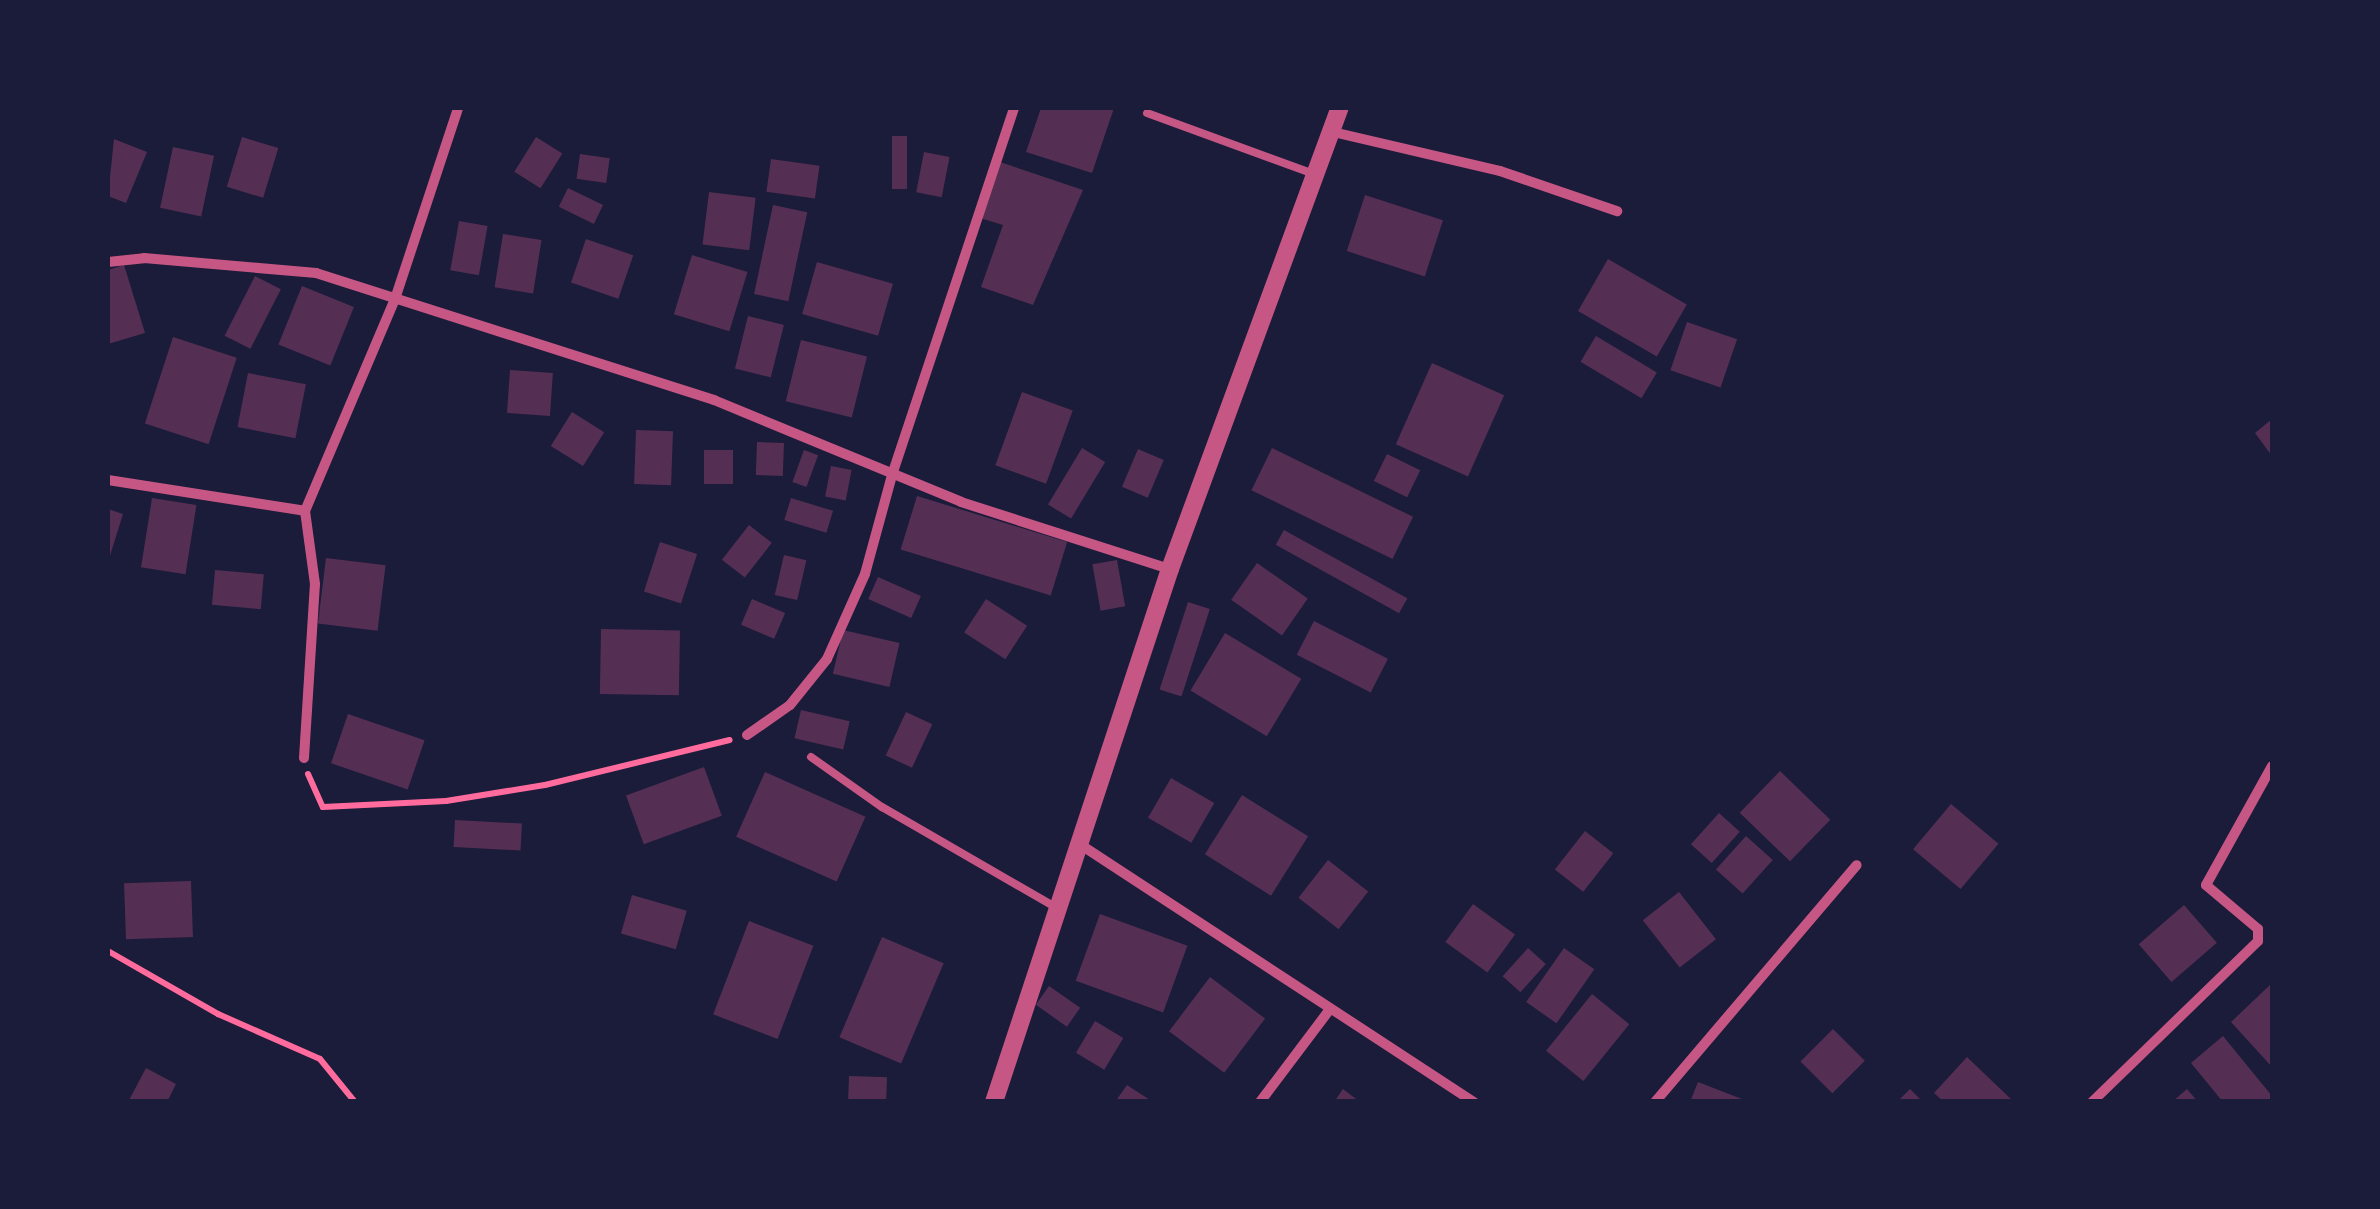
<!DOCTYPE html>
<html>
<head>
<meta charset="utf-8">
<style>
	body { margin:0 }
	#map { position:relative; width:2380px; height:1209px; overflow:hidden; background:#1b1b3a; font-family:Figtree,sans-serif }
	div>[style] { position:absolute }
	.building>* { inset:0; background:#542f53; transform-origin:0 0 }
	.path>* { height:6px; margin:-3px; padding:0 3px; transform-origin:3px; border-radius:3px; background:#ff6b9d }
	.service>* { height:8px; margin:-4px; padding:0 4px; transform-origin:4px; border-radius:4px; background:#c65784 }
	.minor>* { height:10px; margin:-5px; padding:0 5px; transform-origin:5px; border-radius:5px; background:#c65784 }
	.tertiary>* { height:18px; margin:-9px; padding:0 9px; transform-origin:9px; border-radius:9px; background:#c65784 }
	span { translate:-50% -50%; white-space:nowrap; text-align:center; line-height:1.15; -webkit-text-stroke:9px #1b1b3a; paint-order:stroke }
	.frame { position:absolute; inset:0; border:110px solid #1b1b3a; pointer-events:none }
</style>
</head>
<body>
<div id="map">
	<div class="building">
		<i style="clip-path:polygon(1041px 108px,1114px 108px,1092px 173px,1026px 152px)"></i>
		<i style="left:892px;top:136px;width:15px;height:53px"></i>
		<i style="left:242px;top:137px;width:38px;height:52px;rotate:17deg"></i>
		<i style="left:536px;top:137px;width:31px;height:41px;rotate:32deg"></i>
		<i style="clip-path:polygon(114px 139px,147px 152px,126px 203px,108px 196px)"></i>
		<i style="left:173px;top:147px;width:42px;height:62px;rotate:12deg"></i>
		<i style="left:924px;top:152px;width:26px;height:41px;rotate:11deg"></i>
		<i style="left:580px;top:154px;width:30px;height:25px;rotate:8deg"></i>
		<i style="left:771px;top:159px;width:49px;height:33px;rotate:8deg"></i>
		<i style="clip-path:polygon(1000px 162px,1083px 190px,1033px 305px,981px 287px,1003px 225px,980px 218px)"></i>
		<i style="left:568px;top:188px;width:39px;height:21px;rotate:26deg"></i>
		<i style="left:709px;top:192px;width:47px;height:53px;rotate:7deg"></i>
		<i style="left:1365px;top:195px;width:82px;height:59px;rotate:18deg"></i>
		<i style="left:773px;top:205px;width:35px;height:91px;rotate:12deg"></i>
		<i style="left:459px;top:221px;width:29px;height:50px;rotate:10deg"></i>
		<i style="left:503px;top:234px;width:39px;height:54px;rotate:9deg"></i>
		<i style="left:586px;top:239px;width:50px;height:46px;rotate:19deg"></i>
		<i style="left:692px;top:255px;width:58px;height:62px;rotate:17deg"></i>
		<i style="left:1608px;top:259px;width:91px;height:60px;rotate:30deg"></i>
		<i style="left:817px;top:262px;width:79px;height:54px;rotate:16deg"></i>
		<i style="clip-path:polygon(124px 265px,145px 333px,108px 344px,108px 270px)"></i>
		<i style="left:255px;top:276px;width:29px;height:67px;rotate:27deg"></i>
		<i style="left:302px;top:286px;width:56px;height:63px;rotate:22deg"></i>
		<i style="left:748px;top:316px;width:37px;height:54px;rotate:14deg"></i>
		<i style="left:1687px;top:322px;width:53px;height:51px;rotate:19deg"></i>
		<i style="left:1596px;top:336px;width:71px;height:30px;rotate:31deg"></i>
		<i style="left:173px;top:337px;width:67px;height:91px;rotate:18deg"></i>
		<i style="left:801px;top:340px;width:68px;height:63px;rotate:14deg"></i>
		<i style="left:1432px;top:363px;width:79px;height:89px;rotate:24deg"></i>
		<i style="left:510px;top:370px;width:43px;height:43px;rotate:4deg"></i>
		<i style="left:248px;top:373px;width:59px;height:55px;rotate:11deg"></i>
		<i style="left:1022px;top:392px;width:54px;height:78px;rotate:20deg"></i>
		<i style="left:572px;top:412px;width:38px;height:40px;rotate:32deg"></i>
		<i style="clip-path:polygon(2272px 419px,2272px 456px,2255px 433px)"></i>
		<i style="left:636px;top:430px;width:37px;height:54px;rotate:2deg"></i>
		<i style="left:757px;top:442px;width:27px;height:33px;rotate:2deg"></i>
		<i style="left:1082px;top:448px;width:27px;height:66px;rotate:31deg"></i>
		<i style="left:1272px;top:448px;width:157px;height:47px;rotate:26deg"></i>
		<i style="left:1138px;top:449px;width:28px;height:41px;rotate:23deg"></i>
		<i style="left:704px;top:450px;width:29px;height:34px"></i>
		<i style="left:804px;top:450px;width:15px;height:34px;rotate:20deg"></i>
		<i style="left:1387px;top:454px;width:37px;height:30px;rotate:26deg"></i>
		<i style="left:831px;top:466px;width:21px;height:31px;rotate:11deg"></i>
		<i style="left:917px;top:496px;width:157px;height:56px;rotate:17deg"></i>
		<i style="left:152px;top:498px;width:45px;height:70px;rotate:9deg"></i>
		<i style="left:791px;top:498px;width:44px;height:23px;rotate:17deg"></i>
		<i style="clip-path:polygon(108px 509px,123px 514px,108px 562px)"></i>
		<i style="left:749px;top:525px;width:29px;height:44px;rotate:38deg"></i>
		<i style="left:1284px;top:530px;width:141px;height:17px;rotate:29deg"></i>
		<i style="left:660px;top:542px;width:39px;height:52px;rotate:18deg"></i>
		<i style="left:784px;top:555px;width:23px;height:41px;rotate:13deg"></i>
		<i style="left:326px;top:558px;width:60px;height:66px;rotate:7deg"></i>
		<i style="left:1117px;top:560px;width:47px;height:25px;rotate:80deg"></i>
		<i style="left:1257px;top:563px;width:62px;height:45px;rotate:35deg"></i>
		<i style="left:215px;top:570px;width:49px;height:35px;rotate:5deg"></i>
		<i style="left:878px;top:577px;width:47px;height:24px;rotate:24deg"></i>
		<i style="left:752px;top:599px;width:36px;height:28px;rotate:23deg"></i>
		<i style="left:986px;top:599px;width:49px;height:40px;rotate:33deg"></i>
		<i style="left:1188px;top:602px;width:23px;height:92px;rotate:18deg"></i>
		<i style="left:1314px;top:621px;width:83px;height:38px;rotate:27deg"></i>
		<i style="left:601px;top:629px;width:79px;height:65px;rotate:1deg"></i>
		<i style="left:843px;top:630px;width:58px;height:45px;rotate:13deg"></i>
		<i style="left:1225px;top:633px;width:89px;height:67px;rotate:31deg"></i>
		<i style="left:801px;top:710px;width:50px;height:29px;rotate:13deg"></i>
		<i style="left:906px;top:712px;width:29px;height:48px;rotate:25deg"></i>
		<i style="left:348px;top:714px;width:81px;height:52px;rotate:19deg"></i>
		<i style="left:704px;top:767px;width:52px;height:83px;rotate:70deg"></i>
		<i style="left:1780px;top:771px;width:70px;height:58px;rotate:44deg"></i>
		<i style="left:765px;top:772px;width:110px;height:71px;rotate:24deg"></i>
		<i style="left:1171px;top:778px;width:50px;height:46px;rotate:30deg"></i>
		<i style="left:1242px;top:795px;width:78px;height:70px;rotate:32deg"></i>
		<i style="left:1951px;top:804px;width:62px;height:59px;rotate:40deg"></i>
		<i style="left:1719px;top:813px;width:28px;height:42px;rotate:42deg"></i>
		<i style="left:455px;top:820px;width:67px;height:27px;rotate:3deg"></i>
		<i style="left:1585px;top:831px;width:36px;height:49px;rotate:38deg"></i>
		<i style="left:1746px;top:836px;width:36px;height:45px;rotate:42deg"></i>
		<i style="left:1328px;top:860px;width:51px;height:48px;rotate:38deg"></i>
		<i style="left:191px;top:881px;width:56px;height:67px;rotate:88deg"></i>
		<i style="left:1679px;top:892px;width:60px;height:46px;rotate:52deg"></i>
		<i style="left:632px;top:895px;width:57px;height:40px;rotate:16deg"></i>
		<i style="left:1473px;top:904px;width:52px;height:47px;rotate:36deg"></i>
		<i style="left:2184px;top:905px;width:50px;height:60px;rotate:49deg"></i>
		<i style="left:1100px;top:914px;width:93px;height:71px;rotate:20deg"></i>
		<i style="left:749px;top:921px;width:69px;height:100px;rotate:21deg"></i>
		<i style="left:882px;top:937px;width:67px;height:109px;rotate:23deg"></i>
		<i style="left:1528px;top:948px;width:24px;height:38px;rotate:42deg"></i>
		<i style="left:1564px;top:948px;width:37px;height:66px;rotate:35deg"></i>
		<i style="left:1210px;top:977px;width:69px;height:68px;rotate:37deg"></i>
		<i style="clip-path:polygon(2272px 983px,2272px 1067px,2231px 1022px)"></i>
		<i style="left:1049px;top:986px;width:38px;height:23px;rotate:35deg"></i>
		<i style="left:1592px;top:994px;width:48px;height:73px;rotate:39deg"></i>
		<i style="left:1095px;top:1021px;width:33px;height:37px;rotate:31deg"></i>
		<i style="left:1833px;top:1029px;width:45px;height:46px;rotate:45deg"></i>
		<i style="clip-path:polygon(2223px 1036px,2272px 1096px,2268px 1102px,2223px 1102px,2191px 1063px)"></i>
		<i style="clip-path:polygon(1967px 1057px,2014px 1102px,1944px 1102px,1934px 1093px)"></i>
		<i style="clip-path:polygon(146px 1068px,176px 1084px,167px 1102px,128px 1102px)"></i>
		<i style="left:849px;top:1076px;width:38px;height:26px;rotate:2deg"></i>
		<i style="clip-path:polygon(1698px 1082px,1747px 1101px,1746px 1102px,1690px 1102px)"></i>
		<i style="clip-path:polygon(1127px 1085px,1153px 1102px,1115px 1102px)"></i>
		<i style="clip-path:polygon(1343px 1089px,1360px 1102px,1334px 1102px)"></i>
		<i style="clip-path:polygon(1910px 1089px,1923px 1102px,1897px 1102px)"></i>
		<i style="clip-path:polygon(2187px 1089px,2198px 1102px,2172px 1102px)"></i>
	</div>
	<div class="path">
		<i style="left:308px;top:774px;width:36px;rotate:66deg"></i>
		<i style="left:323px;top:807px;width:123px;rotate:-2.8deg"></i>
		<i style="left:446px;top:801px;width:100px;rotate:-9.2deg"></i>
		<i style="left:545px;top:785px;width:190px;rotate:-13.7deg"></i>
		<i style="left:108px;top:951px;width:127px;rotate:29.8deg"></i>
		<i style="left:218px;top:1014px;width:111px;rotate:23.8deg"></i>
		<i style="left:320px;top:1059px;width:55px;rotate:50.9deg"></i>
	</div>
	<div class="service">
		<i style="left:1147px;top:113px;width:180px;rotate:20.1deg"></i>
		<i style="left:811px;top:757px;width:87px;rotate:35.2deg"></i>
		<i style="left:882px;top:807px;width:200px;rotate:30deg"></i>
	</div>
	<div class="minor">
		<i style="left:1333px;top:132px;width:171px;rotate:13.1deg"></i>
		<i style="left:1500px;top:171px;width:124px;rotate:18.9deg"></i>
		<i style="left:108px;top:262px;width:36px;rotate:-6deg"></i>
		<i style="left:144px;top:258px;width:173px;rotate:5deg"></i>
		<i style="left:316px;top:273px;width:418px;rotate:17.7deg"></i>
		<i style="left:714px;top:400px;width:267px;rotate:22.4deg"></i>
		<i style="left:961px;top:502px;width:219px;rotate:17.8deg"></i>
		<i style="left:108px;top:480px;width:199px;rotate:8.9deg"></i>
		<i style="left:305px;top:511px;width:230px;rotate:-67deg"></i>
		<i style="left:395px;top:299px;width:201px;rotate:-71.7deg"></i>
		<i style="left:747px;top:735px;width:52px;rotate:-34.9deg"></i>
		<i style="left:790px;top:705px;width:59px;rotate:-51.2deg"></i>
		<i style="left:827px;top:659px;width:93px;rotate:-65.9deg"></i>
		<i style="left:865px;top:574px;width:103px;rotate:-74.7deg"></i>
		<i style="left:892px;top:475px;width:387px;rotate:-71.6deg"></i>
		<i style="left:304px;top:758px;width:174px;rotate:-86.4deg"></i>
		<i style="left:315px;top:584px;width:74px;rotate:-97.8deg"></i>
		<i style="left:1081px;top:845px;width:470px;rotate:33.2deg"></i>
		<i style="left:1260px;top:1102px;width:116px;rotate:-53deg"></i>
		<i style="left:1655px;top:1102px;width:311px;rotate:-49.6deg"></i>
		<i style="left:2092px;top:1102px;width:231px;rotate:-44.1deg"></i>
		<i style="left:2258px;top:941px;width:12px;rotate:-90deg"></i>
		<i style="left:2258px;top:929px;width:68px;rotate:-139.8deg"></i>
		<i style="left:2206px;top:885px;width:136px;rotate:-61deg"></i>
	</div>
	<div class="tertiary">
		<i style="left:994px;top:1102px;width:561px;rotate:-71.73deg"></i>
		<i style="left:1170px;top:569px;width:491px;rotate:-69.8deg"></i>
	</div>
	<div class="frame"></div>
</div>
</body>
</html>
